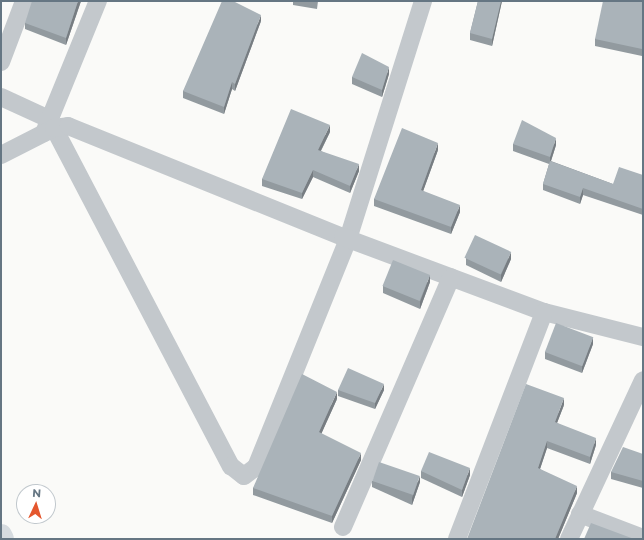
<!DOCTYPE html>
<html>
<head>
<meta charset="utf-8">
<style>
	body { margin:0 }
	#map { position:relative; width:644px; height:540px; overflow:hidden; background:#fafaf8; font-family:Montserrat,sans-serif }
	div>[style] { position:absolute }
	.street>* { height:18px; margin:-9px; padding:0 9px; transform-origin:9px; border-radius:9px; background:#c3c8cc }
	.highway>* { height:22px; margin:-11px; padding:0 11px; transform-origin:11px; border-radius:11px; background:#d6dbdf }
	.wall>* { inset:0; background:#929a9f }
	.shaded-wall>* { inset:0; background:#777d82 }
	.building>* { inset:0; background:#aab3b9; transform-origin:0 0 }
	span { translate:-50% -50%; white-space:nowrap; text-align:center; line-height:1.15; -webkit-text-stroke:4px #fff; paint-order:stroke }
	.frame { position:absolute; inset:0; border:2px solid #657683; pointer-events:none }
	.north { position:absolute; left:16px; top:484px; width:40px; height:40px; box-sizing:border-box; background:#fff; border:1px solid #c1c8cd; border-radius:50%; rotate:4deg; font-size:11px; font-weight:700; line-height:16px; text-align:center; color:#657683 }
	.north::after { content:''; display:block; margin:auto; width:14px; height:18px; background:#e4572e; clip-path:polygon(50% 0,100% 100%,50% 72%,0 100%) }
</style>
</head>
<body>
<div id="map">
	<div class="street">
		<i style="left:1px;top:62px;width:65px;rotate:-69.3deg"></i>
		<i style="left:1px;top:97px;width:53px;rotate:24.6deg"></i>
		<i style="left:54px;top:128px;width:382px;rotate:62.4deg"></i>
		<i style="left:231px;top:466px;width:16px;rotate:38deg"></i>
		<i style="left:244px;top:476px;width:15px;rotate:-37deg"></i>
		<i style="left:256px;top:467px;width:246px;rotate:-68deg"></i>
		<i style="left:348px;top:239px;width:250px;rotate:-72.5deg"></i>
		<i style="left:44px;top:133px;width:143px;rotate:-67.8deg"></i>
		<i style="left:1px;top:155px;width:59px;rotate:-27deg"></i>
		<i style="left:54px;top:128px;width:14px;rotate:-8deg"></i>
		<i style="left:68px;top:126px;width:297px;rotate:22deg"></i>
		<i style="left:343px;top:237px;width:215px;rotate:20.5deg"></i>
		<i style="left:544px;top:312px;width:102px;rotate:14.2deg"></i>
		<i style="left:580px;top:514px;width:67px;rotate:20.9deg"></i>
		<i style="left:343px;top:527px;width:272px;rotate:-66.6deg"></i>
		<i style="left:457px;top:539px;width:243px;rotate:-69deg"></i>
		<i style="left:569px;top:539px;width:175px;rotate:-65deg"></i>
	</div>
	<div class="highway">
		<i style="left:1px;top:535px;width:4px;rotate:63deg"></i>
	</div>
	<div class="wall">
		<i style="clip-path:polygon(81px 1px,66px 45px,25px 29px,25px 23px)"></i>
		<i style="clip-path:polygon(293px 1px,318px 1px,317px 9px,293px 5px)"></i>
		<i style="clip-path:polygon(478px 1px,502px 1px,492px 46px,470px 40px,470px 33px)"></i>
		<i style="clip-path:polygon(643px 1px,643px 49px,642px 56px,595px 46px,595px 39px)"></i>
		<i style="clip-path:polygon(261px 21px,235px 91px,232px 89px,224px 114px,183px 98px,183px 91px)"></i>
		<i style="clip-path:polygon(389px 74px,382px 97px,352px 84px,352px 77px)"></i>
		<i style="clip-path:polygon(330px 132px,321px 151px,359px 171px,350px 193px,313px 177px,302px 199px,262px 186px,262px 179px)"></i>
		<i style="clip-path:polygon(513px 144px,556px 145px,551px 161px,613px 184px,643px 175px,643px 215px,583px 195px,580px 204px,543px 190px,543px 184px,549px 164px,513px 151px)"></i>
		<i style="clip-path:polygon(438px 150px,423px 191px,460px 212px,451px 234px,374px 206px,374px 199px)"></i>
		<i style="clip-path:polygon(466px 258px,511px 259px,501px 282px,466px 265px)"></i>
		<i style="clip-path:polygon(430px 282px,420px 309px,383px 293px,383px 286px)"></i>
		<i style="clip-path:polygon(593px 344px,582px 373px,545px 359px,545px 352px)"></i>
		<i style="clip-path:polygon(338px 390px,384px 390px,375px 409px,338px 396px)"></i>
		<i style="clip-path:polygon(337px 399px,321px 434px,361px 460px,332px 523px,253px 495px,253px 488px)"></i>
		<i style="clip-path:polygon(564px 405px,557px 423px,596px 445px,590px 464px,547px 448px,540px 469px,577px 493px,558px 539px,467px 539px)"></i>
		<i style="clip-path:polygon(643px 454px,643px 488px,611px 479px,611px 472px)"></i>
		<i style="clip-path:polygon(421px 471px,470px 475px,462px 497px,421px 478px)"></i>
		<i style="clip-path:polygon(372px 481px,420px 482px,412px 505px,372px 487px)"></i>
	</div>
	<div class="shaded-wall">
		<i style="clip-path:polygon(78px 1px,81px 1px,66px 45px,66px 38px)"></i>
		<i style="clip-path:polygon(501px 1px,502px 1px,492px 46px,492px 39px)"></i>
		<i style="clip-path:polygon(261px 15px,261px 21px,235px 91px,235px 84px)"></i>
		<i style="clip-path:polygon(643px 42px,643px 49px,642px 56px,642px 49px)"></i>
		<i style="clip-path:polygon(389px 67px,389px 74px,382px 97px,382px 90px)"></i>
		<i style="clip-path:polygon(232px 82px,232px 89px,224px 114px,224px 107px)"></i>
		<i style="clip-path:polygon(330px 125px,330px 132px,318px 156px,318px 150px)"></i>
		<i style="clip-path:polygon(556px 138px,556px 145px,550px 164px,550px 157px)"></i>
		<i style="clip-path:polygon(438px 143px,438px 150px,421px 197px,421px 190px)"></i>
		<i style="clip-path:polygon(359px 164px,359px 171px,350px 193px,350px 186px)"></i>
		<i style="clip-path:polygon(313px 170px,313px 177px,302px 199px,302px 193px)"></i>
		<i style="clip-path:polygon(583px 188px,583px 195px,580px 204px,580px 197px)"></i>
		<i style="clip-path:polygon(460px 205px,460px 212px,451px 234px,451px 227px)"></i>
		<i style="clip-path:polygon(511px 252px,511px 259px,501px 282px,501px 275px)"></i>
		<i style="clip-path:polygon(430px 275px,430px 282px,420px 309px,420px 302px)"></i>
		<i style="clip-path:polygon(593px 337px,593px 344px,582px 373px,582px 366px)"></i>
		<i style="clip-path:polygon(384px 384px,384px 390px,375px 409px,375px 403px)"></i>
		<i style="clip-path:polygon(337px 392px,337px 399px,319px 439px,319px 432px)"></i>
		<i style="clip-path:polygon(564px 398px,564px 405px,555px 428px,555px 422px)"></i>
		<i style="clip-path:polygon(596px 438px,596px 445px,590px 464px,590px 457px)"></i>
		<i style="clip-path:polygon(547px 441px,547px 448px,538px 475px,538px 468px)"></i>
		<i style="clip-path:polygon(361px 453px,361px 460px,332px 523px,332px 516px)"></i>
		<i style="clip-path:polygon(470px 468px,470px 475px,462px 497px,462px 490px)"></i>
		<i style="clip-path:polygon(420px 476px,420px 482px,412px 505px,412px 498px)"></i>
		<i style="clip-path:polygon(577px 486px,577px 493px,558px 539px,555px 539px)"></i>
	</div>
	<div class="building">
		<i style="clip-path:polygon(32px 1px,78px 1px,66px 38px,25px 23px)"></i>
		<i style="clip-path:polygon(222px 1px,233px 1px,261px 15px,235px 84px,232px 82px,224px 107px,183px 91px)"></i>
		<i style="clip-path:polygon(308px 1px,317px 1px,317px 2px)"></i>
		<i style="clip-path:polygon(478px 1px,501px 1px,492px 39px,470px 33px)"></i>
		<i style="clip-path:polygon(603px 1px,643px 1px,643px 42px,642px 49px,595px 39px)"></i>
		<i style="clip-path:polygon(362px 53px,389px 67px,382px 90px,352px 77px)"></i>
		<i style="clip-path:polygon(291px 109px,330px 125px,318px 150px,359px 164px,350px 186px,313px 170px,302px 193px,262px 179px)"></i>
		<i style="clip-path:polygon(522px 120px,556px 138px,550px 157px,513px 144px)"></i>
		<i style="clip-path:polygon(402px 128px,438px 143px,421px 190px,460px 205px,451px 227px,374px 199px)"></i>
		<i style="clip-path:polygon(550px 161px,613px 184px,619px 167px,643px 175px,643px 209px,583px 188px,580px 197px,543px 184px)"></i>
		<i style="left:475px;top:235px;width:40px;height:25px;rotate:25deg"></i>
		<i style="left:393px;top:260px;width:40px;height:28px;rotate:22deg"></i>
		<i style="left:556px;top:323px;width:40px;height:31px;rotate:21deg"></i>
		<i style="clip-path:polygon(348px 368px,384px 384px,375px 403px,338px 390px)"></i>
		<i style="clip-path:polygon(302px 374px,337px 392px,319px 432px,361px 453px,332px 516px,253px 488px)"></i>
		<i style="clip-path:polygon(526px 384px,564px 398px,555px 422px,596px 438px,590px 457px,547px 441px,538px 468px,577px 486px,555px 539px,467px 539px)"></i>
		<i style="clip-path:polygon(623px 447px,643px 454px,643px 481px,611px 472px)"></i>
		<i style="clip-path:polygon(429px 452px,470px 468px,462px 490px,421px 471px)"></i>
		<i style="left:379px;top:462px;width:43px;height:20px;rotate:19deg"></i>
		<i style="clip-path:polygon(591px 523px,634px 539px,584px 539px)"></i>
	</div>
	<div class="frame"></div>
	<div class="north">N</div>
</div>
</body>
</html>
